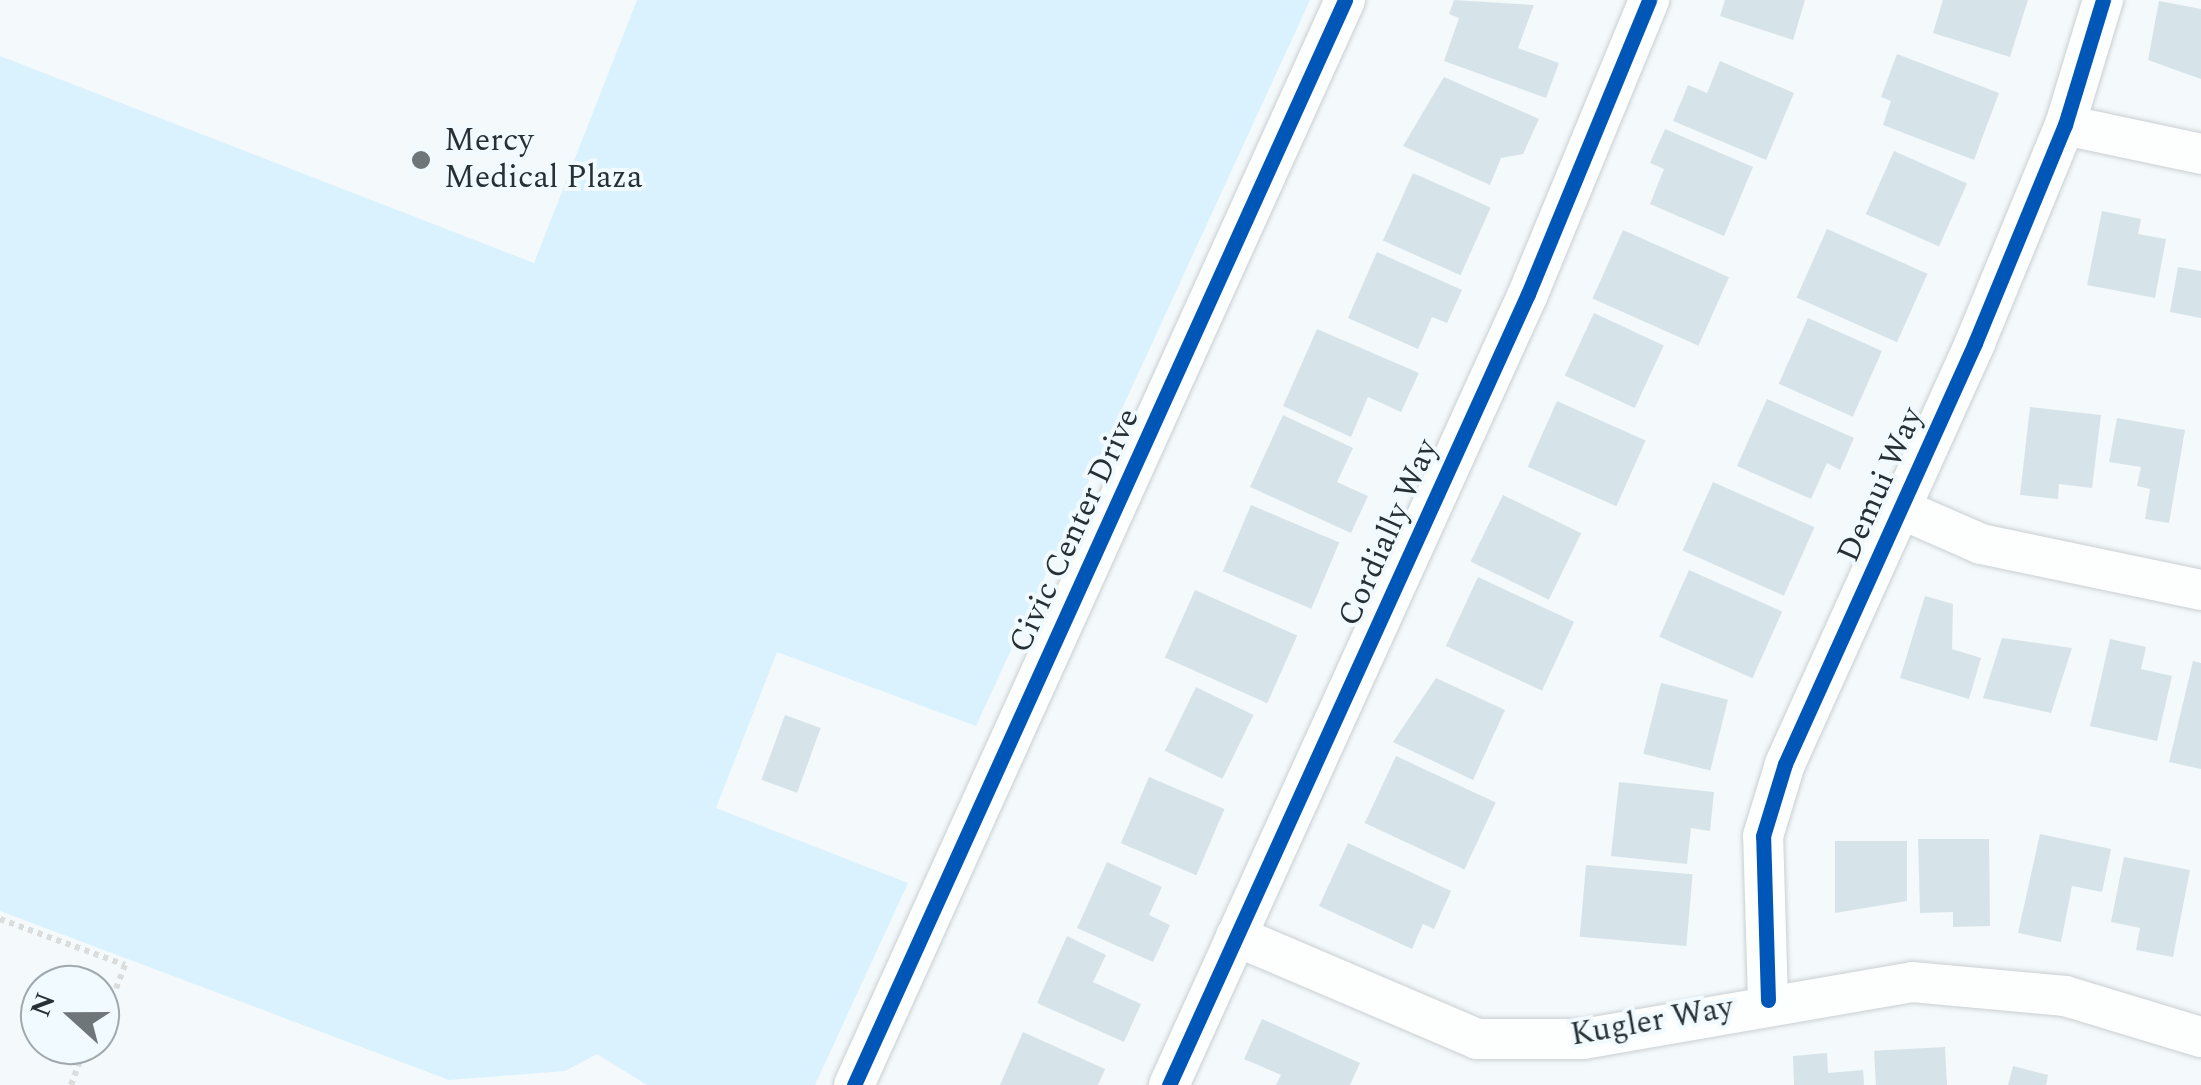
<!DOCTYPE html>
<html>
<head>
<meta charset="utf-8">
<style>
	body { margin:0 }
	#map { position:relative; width:2201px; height:1085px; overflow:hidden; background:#f4f9fb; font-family:Spectral,serif }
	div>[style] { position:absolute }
	.green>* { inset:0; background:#daf2fd }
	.building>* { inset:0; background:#d6e4ea; transform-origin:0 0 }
	.path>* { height:6px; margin-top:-3px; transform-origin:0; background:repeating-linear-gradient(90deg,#dbdddd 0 5px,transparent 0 10px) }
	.roads { filter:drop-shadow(0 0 2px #c9cfd2) drop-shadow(0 0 2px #c9cfd2) }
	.minor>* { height:40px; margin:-20px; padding:0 20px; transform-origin:20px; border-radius:20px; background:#fdfefe }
	.cycleway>* { height:15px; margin:-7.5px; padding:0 7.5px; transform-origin:7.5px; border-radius:7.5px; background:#0057b8 }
	.dots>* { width:28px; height:28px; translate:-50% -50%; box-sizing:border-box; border:5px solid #f1fafe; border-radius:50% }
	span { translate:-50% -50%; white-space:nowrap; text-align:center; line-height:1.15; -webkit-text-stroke:8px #f1fafe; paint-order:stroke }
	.poi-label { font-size:32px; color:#273034 }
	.left { translate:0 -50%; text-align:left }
	.street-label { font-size:32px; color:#273034 }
	.north { position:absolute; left:20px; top:965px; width:100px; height:100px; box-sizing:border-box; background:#f1fafe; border:2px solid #a0a9ad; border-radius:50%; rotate:291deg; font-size:28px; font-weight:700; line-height:40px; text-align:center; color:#273034 }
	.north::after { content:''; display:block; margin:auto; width:35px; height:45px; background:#6f767a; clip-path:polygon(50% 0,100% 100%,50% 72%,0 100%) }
</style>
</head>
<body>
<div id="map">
	<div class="green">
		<i style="clip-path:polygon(637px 0,1310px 0,976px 726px,777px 652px,716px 808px,908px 883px,815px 1085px,647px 1085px,597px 1054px,565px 1071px,449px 1080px,0 911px,0 56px,534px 263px)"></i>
	</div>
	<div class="building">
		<i style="clip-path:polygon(1454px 0,1534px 5px,1518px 48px,1559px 63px,1546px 98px,1444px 61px,1459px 18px,1449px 14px)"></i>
		<i style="clip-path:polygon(1725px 0,1805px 0,1793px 40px,1720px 16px)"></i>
		<i style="clip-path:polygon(1943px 0,2028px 0,2010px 57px,1933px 33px)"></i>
		<i style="clip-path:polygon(2159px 1px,2201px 9px,2201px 79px,2148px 60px)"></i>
		<i style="clip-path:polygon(1897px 54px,1999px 93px,1974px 160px,1883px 125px,1891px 101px,1881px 97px)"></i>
		<i style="clip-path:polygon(1720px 61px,1794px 93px,1766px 160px,1673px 121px,1688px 85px,1707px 93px)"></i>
		<i style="clip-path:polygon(1444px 77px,1539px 119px,1523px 154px,1501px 158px,1490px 185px,1403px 146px)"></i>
		<i style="clip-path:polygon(1665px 129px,1753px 167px,1724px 236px,1650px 204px,1664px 169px,1650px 163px)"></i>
		<i style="left:1894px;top:151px;width:80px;height:69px;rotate:24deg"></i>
		<i style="left:1413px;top:173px;width:85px;height:74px;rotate:24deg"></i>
		<i style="clip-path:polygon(2102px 211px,2141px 219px,2138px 234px,2166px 239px,2155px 298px,2087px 285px)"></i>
		<i style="left:1827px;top:229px;width:110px;height:75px;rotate:24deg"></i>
		<i style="left:1623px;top:230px;width:116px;height:75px;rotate:24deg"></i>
		<i style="clip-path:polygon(1377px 252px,1462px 290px,1447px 323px,1432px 317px,1418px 349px,1348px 318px)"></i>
		<i style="clip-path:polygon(2178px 267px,2201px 271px,2201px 318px,2170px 312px)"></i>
		<i style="left:1594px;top:313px;width:77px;height:69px;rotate:25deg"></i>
		<i style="left:1808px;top:318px;width:81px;height:72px;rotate:24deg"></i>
		<i style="clip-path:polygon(1317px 329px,1419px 373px,1401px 412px,1368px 397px,1351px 437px,1283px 406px)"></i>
		<i style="clip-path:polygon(1767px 399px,1854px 438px,1840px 470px,1827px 463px,1811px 499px,1737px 466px)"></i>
		<i style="left:1557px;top:401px;width:97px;height:72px;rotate:24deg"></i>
		<i style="clip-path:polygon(2030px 407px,2101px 415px,2092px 488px,2059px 484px,2058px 499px,2020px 495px)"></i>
		<i style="clip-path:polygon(1283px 415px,1353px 448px,1337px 482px,1368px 496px,1351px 533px,1250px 487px)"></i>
		<i style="clip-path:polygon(2117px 418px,2185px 430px,2169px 523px,2145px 519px,2150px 489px,2137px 486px,2141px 467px,2109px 462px)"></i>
		<i style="left:1713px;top:482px;width:111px;height:75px;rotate:24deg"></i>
		<i style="left:1503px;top:495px;width:87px;height:74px;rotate:26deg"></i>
		<i style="left:1251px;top:505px;width:96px;height:72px;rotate:23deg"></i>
		<i style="left:1689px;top:570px;width:102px;height:73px;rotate:24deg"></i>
		<i style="left:1478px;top:577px;width:106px;height:76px;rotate:25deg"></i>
		<i style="left:1195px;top:590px;width:112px;height:74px;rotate:24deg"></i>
		<i style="clip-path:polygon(1925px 596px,1953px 604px,1952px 649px,1981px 658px,1969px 699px,1900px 678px)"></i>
		<i style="clip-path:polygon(2002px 638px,2072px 648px,2051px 713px,1983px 698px)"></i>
		<i style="clip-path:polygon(2110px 639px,2146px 647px,2141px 669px,2172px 676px,2157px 741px,2090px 726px)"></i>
		<i style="clip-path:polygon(2193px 661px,2201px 663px,2201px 769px,2169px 762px)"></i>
		<i style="clip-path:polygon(1436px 678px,1505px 710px,1473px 780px,1393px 742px)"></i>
		<i style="left:1661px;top:683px;width:69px;height:73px;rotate:14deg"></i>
		<i style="left:1196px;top:687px;width:64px;height:71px;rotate:26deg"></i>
		<i style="left:785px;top:715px;width:38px;height:69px;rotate:20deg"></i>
		<i style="left:1396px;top:756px;width:110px;height:74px;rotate:25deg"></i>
		<i style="left:1149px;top:777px;width:82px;height:72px;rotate:23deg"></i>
		<i style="clip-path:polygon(1619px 782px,1714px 792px,1710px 831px,1691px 828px,1687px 864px,1611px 856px)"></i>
		<i style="clip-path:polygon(2040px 834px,2111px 849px,2102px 892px,2072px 886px,2061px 942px,2018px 933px)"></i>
		<i style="clip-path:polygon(1918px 839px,1989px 839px,1990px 926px,1953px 927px,1953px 912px,1920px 913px)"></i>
		<i style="clip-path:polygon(1835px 841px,1907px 841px,1907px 901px,1835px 913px)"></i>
		<i style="clip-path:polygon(1348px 843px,1451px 891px,1434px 929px,1423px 924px,1412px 949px,1319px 906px)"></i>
		<i style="clip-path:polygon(2124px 857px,2190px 870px,2173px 957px,2136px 950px,2140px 928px,2111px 922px)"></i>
		<i style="clip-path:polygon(1107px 862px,1162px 887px,1149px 915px,1170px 925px,1153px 962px,1077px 928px)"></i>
		<i style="left:1586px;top:865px;width:107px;height:72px;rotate:5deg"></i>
		<i style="clip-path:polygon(1067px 936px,1106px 955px,1093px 982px,1141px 1004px,1124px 1042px,1037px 1003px)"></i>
		<i style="clip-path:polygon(1262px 1019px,1360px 1063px,1350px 1085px,1276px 1085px,1281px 1075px,1244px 1059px)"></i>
		<i style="clip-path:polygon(1023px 1032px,1105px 1069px,1098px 1085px,1000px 1085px)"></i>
		<i style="left:1945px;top:1047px;width:38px;height:71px;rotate:87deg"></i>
		<i style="clip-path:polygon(1827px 1053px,1828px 1073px,1863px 1070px,1864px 1085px,1794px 1085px,1793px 1056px)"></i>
		<i style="clip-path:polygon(2013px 1066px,2048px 1075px,2046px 1085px,2008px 1085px)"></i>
	</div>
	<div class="path">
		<i style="left:0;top:919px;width:133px;rotate:20.2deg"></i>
		<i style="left:125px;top:965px;width:25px;rotate:111deg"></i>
		<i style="left:71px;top:1085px;width:43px;rotate:-69.4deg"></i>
	</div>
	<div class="roads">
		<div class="minor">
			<i style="left:2065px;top:125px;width:139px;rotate:12deg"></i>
			<i style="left:1901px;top:509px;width:87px;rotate:23.6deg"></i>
			<i style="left:1981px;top:544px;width:225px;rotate:11.8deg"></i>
			<i style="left:1236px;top:936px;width:262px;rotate:23.1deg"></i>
			<i style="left:1477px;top:1039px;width:106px"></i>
			<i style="left:1583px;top:1039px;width:334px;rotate:-9.8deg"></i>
			<i style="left:1912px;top:982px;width:154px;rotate:5.2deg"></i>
			<i style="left:2065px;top:996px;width:142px;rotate:16.8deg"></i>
			<i style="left:1768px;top:1000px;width:164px;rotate:-91.7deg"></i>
			<i style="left:1763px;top:836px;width:75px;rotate:-73deg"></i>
			<i style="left:1785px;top:764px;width:462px;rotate:-65.7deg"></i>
			<i style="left:1975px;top:343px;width:236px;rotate:-67.6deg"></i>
			<i style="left:2065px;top:125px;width:131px;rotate:-73.1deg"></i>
			<i style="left:854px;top:1085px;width:1191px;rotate:-65.65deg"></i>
			<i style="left:1169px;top:1085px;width:869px;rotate:-65.59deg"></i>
			<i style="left:1528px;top:294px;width:318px;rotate:-67.6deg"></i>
		</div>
	</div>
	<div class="cycleway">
		<i style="left:1768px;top:1000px;width:164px;rotate:-91.7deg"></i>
		<i style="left:1763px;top:836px;width:75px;rotate:-73deg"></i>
		<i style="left:1785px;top:764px;width:462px;rotate:-65.7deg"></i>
		<i style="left:1975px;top:343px;width:236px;rotate:-67.6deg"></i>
		<i style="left:2065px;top:125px;width:131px;rotate:-73.1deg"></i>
		<i style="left:854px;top:1085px;width:1191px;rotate:-65.65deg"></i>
		<i style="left:1169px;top:1085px;width:869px;rotate:-65.59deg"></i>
		<i style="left:1528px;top:294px;width:318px;rotate:-67.6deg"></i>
	</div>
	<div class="dots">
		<i style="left:421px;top:160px;background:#6f767a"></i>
	</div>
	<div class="poi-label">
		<span class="left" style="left:444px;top:160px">Mercy<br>Medical Plaza</span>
	</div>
	<div class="street-label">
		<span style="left:1881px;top:485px;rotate:-66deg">Demui Way</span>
		<span style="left:1075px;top:531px;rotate:-65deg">Civic Center Drive</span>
		<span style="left:1389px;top:533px;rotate:-66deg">Cordially Way</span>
		<span style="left:1652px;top:1022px;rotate:-10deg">Kugler Way</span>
	</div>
	<div class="north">N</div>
</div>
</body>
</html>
